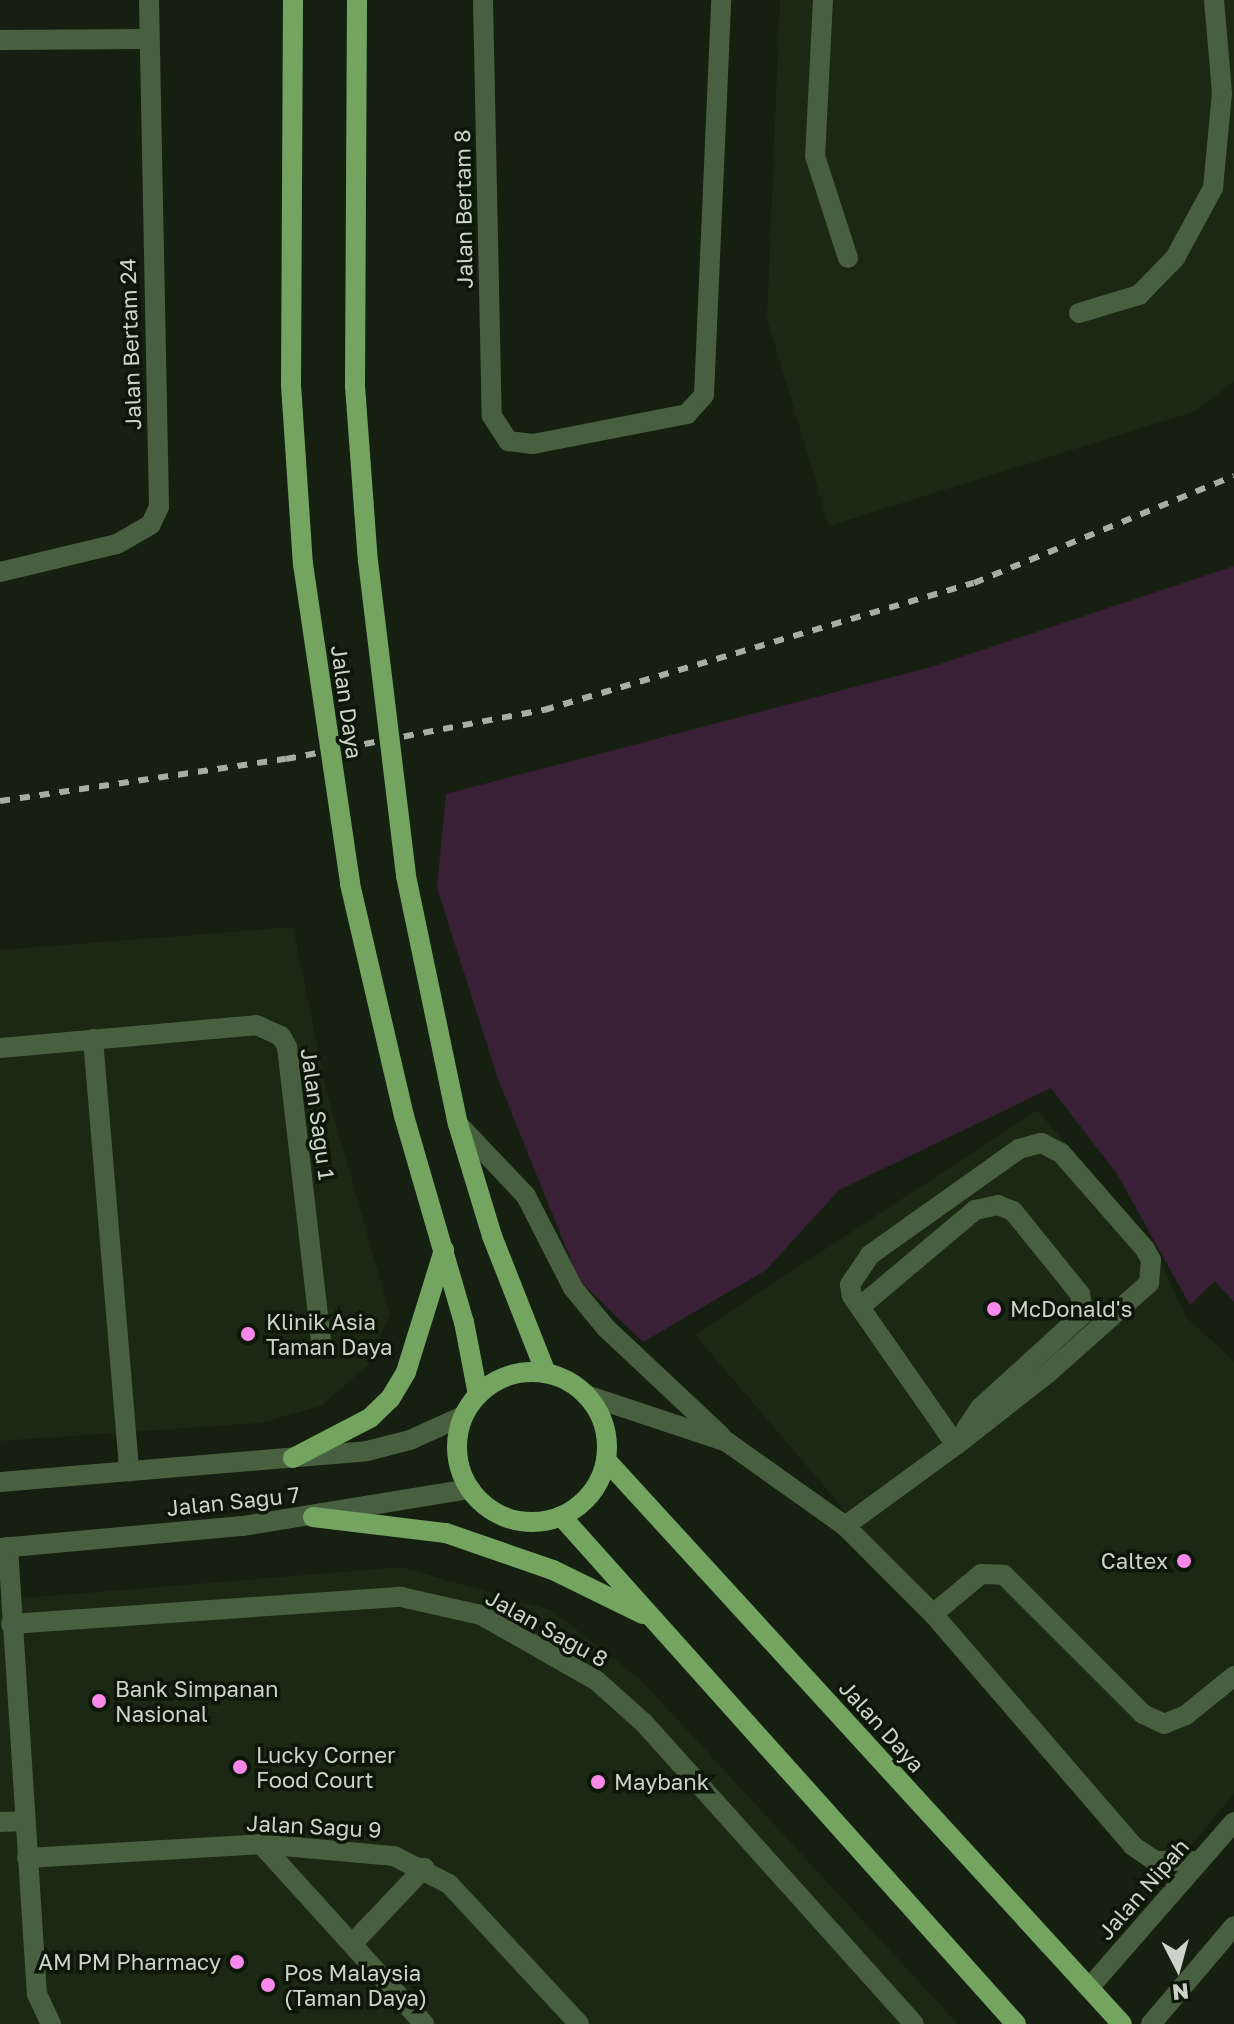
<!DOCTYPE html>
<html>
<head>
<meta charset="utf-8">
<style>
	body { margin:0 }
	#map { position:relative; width:1234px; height:2024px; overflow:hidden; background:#152011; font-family:"Golos Text",sans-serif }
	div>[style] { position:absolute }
	.built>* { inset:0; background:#1a2814 }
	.green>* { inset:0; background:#3a2037 }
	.service>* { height:20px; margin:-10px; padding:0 10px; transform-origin:10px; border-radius:10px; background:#496040 }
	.minor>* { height:20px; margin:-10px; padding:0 10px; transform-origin:10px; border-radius:10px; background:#496040 }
	.tertiary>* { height:20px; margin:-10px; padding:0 10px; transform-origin:10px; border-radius:10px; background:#496040 }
	.primary>* { height:20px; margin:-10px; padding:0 10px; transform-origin:10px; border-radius:10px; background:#73a561 }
	.primary>.ring { margin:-10px; padding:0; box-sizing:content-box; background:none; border:20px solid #73a561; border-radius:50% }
	.rail>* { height:6px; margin-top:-3px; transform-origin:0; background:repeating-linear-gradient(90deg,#a7afa4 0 10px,transparent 0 20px) }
	.primary-bridge>* { height:20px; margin:-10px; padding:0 10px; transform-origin:10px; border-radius:10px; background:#73a561 }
	.dots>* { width:22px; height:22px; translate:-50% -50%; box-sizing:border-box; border:4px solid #0c1708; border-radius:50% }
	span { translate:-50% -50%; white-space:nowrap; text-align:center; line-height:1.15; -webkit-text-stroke:7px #0c1708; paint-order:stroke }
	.street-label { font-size:22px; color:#ccd4ca }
	.poi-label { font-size:22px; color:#ccd4ca }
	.left { translate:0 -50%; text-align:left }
	.right { translate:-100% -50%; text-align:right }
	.north { position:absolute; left:1138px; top:1928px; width:80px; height:80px; -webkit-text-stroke:6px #0c1708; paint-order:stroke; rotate:174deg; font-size:22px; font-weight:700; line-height:32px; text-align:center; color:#ccd4ca }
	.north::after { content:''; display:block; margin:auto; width:28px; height:36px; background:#ccd4ca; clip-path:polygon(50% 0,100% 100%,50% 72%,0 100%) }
</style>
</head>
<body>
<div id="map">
	<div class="built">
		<i style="clip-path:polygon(780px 0,1234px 0,1234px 381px,1196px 411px,829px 526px,767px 319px)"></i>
		<i style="clip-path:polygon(293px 927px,326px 1089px,390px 1314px,368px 1365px,321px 1406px,261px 1423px,0 1441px,0 950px)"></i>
		<i style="clip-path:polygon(1037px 1110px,1153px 1245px,1186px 1317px,1234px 1361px,1234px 1794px,1161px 1881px,695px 1335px)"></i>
		<i style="clip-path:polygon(401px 1567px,551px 1610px,641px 1680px,958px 2024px,0 2024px,0 1600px)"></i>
	</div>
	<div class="green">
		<i style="clip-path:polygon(1234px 566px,1234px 1302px,1215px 1281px,1190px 1305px,1117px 1174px,1051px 1088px,839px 1190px,766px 1270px,643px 1342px,579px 1280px,498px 1079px,437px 888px,446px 794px,931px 667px)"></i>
	</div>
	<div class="service">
		<i style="left:823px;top:0;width:156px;rotate:92.9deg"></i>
		<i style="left:815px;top:156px;width:107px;rotate:72.1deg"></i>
		<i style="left:1079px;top:313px;width:63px;rotate:-16.7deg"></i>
		<i style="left:1139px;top:295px;width:52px;rotate:-45.8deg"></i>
		<i style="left:1175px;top:258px;width:80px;rotate:-61.5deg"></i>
		<i style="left:1213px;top:188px;width:95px;rotate:-84.6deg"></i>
		<i style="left:1222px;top:93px;width:93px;rotate:-94.9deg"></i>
		<i style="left:492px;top:416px;width:30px;rotate:57deg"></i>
		<i style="left:508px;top:441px;width:25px;rotate:7deg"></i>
		<i style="left:533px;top:444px;width:157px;rotate:-11deg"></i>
		<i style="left:687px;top:414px;width:25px;rotate:-48deg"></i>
		<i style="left:704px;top:395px;width:395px;rotate:-87.5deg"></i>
		<i style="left:93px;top:1039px;width:434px;rotate:85.2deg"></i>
		<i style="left:861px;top:1306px;width:149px;rotate:-40.1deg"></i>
		<i style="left:975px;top:1210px;width:24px;rotate:-12deg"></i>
		<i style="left:998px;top:1205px;width:16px;rotate:22deg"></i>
		<i style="left:1013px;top:1211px;width:107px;rotate:51.1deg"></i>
		<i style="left:1080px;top:1294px;width:20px;rotate:81deg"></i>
		<i style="left:1083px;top:1314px;width:139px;rotate:137.6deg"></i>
		<i style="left:980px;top:1408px;width:25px;rotate:124deg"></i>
		<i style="left:845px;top:1526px;width:137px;rotate:-36.1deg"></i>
		<i style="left:956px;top:1445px;width:115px;rotate:-38deg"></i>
		<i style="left:1047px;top:1374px;width:137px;rotate:-41.7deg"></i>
		<i style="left:1149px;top:1283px;width:23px;rotate:-85deg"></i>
		<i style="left:1151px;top:1260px;width:13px;rotate:-119deg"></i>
		<i style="left:1145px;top:1249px;width:128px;rotate:-131.2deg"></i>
		<i style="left:1061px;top:1153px;width:22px;rotate:-153deg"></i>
		<i style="left:1041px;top:1143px;width:23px;rotate:165deg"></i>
		<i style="left:1019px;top:1149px;width:183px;rotate:144.6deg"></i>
		<i style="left:870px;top:1255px;width:36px;rotate:124deg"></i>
		<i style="left:850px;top:1285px;width:11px;rotate:80deg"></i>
		<i style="left:852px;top:1296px;width:182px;rotate:55.1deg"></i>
		<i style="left:933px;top:1614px;width:62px;rotate:-39.8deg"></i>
		<i style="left:981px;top:1574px;width:23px;rotate:2deg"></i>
		<i style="left:1004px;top:1575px;width:197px;rotate:45deg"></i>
		<i style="left:1143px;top:1714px;width:23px;rotate:25deg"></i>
		<i style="left:1164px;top:1724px;width:24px;rotate:-22deg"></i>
		<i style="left:1186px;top:1715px;width:62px;rotate:-39.1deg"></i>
	</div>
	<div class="minor">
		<i style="left:483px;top:0;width:416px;rotate:88.8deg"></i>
		<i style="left:0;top:40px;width:146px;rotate:-0.4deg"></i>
		<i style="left:0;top:572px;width:120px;rotate:-13.5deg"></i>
		<i style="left:117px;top:544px;width:39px;rotate:-30deg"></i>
		<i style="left:151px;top:524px;width:19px;rotate:-65deg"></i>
		<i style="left:159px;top:507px;width:507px;rotate:-91.13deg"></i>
		<i style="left:0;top:1048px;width:257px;rotate:-5.1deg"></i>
		<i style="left:256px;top:1025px;width:27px;rotate:24deg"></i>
		<i style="left:281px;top:1036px;width:13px;rotate:61deg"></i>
		<i style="left:287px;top:1047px;width:294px;rotate:83.4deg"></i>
		<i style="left:458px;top:1124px;width:99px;rotate:46.6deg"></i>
		<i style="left:526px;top:1196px;width:103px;rotate:62.9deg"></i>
		<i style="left:573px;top:1288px;width:52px;rotate:50.5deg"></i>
		<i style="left:606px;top:1328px;width:158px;rotate:43.2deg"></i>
		<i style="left:586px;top:1395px;width:149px;rotate:18.4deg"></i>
		<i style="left:727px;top:1442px;width:145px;rotate:35.4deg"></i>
		<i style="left:845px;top:1526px;width:124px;rotate:45deg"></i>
		<i style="left:933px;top:1614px;width:306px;rotate:49.2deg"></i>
		<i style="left:1133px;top:1846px;width:27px;rotate:34deg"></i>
		<i style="left:1155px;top:1861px;width:45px"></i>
		<i style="left:8px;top:1547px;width:448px;rotate:86.3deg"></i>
		<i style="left:37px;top:1994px;width:33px;rotate:65deg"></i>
		<i style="left:11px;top:1624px;width:391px;rotate:-4deg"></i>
		<i style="left:401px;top:1597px;width:82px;rotate:12.7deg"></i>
		<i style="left:481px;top:1615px;width:133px;rotate:29.6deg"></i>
		<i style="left:597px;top:1681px;width:63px;rotate:41.8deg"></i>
		<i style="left:644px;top:1723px;width:404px;rotate:48.1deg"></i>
		<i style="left:0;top:1822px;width:25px;rotate:-2deg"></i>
		<i style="left:261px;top:1844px;width:243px;rotate:47.8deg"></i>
		<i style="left:27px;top:1858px;width:234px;rotate:-3.4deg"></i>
		<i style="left:261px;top:1844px;width:134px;rotate:5.2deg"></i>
		<i style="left:394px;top:1856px;width:62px;rotate:27deg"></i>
		<i style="left:449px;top:1884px;width:191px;rotate:47.1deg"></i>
		<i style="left:352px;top:1944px;width:105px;rotate:-46.5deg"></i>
		<i style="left:1089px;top:1988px;width:220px;rotate:-48.9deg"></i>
		<i style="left:1151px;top:2024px;width:128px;rotate:-49.7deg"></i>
	</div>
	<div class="tertiary">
		<i style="left:0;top:1482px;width:368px;rotate:-4.8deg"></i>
		<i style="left:367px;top:1451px;width:44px;rotate:-14.3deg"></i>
		<i style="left:410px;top:1440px;width:58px;rotate:-24.4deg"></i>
		<i style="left:0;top:1548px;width:244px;rotate:-5.2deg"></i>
		<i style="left:243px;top:1526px;width:230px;rotate:-9.3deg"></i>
	</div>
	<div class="primary">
		<i style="left:293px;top:0;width:385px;rotate:90.3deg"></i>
		<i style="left:291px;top:385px;width:179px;rotate:86.2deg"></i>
		<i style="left:357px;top:0;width:386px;rotate:90.3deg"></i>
		<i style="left:355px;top:386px;width:175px;rotate:85.8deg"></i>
		<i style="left:406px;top:876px;width:253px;rotate:78.2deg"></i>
		<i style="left:458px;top:1124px;width:117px;rotate:73.1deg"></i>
		<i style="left:492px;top:1236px;width:147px;rotate:68.5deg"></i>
		<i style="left:350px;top:884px;width:238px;rotate:76.9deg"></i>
		<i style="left:404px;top:1116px;width:215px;rotate:73.8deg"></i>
		<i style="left:464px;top:1322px;width:74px;rotate:79.1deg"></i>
		<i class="ring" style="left:457px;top:1372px;width:130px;height:130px"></i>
		<i style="left:293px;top:1458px;width:87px;rotate:-27.5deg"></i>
		<i style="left:370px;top:1418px;width:28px;rotate:-44deg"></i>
		<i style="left:390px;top:1399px;width:31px;rotate:-59deg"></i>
		<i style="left:406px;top:1372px;width:128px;rotate:-72.7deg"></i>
		<i style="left:606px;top:1460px;width:764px;rotate:47.54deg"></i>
		<i style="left:561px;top:1516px;width:682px;rotate:48.15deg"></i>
		<i style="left:313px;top:1517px;width:134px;rotate:6.9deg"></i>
		<i style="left:446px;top:1533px;width:113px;rotate:19.1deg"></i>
		<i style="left:553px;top:1570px;width:100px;rotate:26.1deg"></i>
	</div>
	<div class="rail">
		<i style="left:0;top:801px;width:289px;rotate:-8.4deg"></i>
		<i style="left:286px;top:759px;width:263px;rotate:-10.8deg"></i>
		<i style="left:544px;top:710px;width:448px;rotate:-16.5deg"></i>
		<i style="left:974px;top:583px;width:281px;rotate:-22.4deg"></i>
	</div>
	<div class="primary-bridge">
		<i style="left:368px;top:561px;width:317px;rotate:83.1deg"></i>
		<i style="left:303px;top:564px;width:323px;rotate:81.6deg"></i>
	</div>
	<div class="dots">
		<i style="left:994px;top:1309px;background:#f888ea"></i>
		<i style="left:248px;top:1334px;background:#f888ea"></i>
		<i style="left:1184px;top:1561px;background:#f888ea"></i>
		<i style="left:99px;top:1701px;background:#f888ea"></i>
		<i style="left:240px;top:1767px;background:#f888ea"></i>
		<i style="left:598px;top:1782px;background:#f888ea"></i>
		<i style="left:237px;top:1962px;background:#f888ea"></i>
		<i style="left:268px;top:1985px;background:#f888ea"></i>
	</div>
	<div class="street-label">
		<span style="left:463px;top:209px;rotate:-91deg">Jalan Bertam 8</span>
		<span style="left:130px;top:344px;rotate:-92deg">Jalan Bertam 24</span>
		<span style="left:347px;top:702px;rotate:82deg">Jalan Daya</span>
		<span style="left:318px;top:1114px;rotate:82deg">Jalan Sagu 1</span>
		<span style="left:233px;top:1501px;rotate:-6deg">Jalan Sagu 7</span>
		<span style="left:547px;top:1628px;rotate:29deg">Jalan Sagu 8</span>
		<span style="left:882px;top:1726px;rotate:48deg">Jalan Daya</span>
		<span style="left:314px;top:1826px;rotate:3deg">Jalan Sagu 9</span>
		<span style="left:1143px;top:1889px;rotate:-49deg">Jalan Nipah</span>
	</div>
	<div class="poi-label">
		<span class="left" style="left:1010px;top:1309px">McDonald's</span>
		<span class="left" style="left:266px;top:1334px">Klinik Asia<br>Taman Daya</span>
		<span class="right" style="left:1168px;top:1561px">Caltex</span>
		<span class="left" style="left:115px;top:1701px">Bank Simpanan<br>Nasional</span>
		<span class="left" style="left:256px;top:1767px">Lucky Corner<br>Food Court</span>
		<span class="left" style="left:614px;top:1782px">Maybank</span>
		<span class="right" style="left:221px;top:1962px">AM PM Pharmacy</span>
		<span class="left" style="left:284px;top:1985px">Pos Malaysia<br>(Taman Daya)</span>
	</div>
	<div class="north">N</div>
</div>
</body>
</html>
